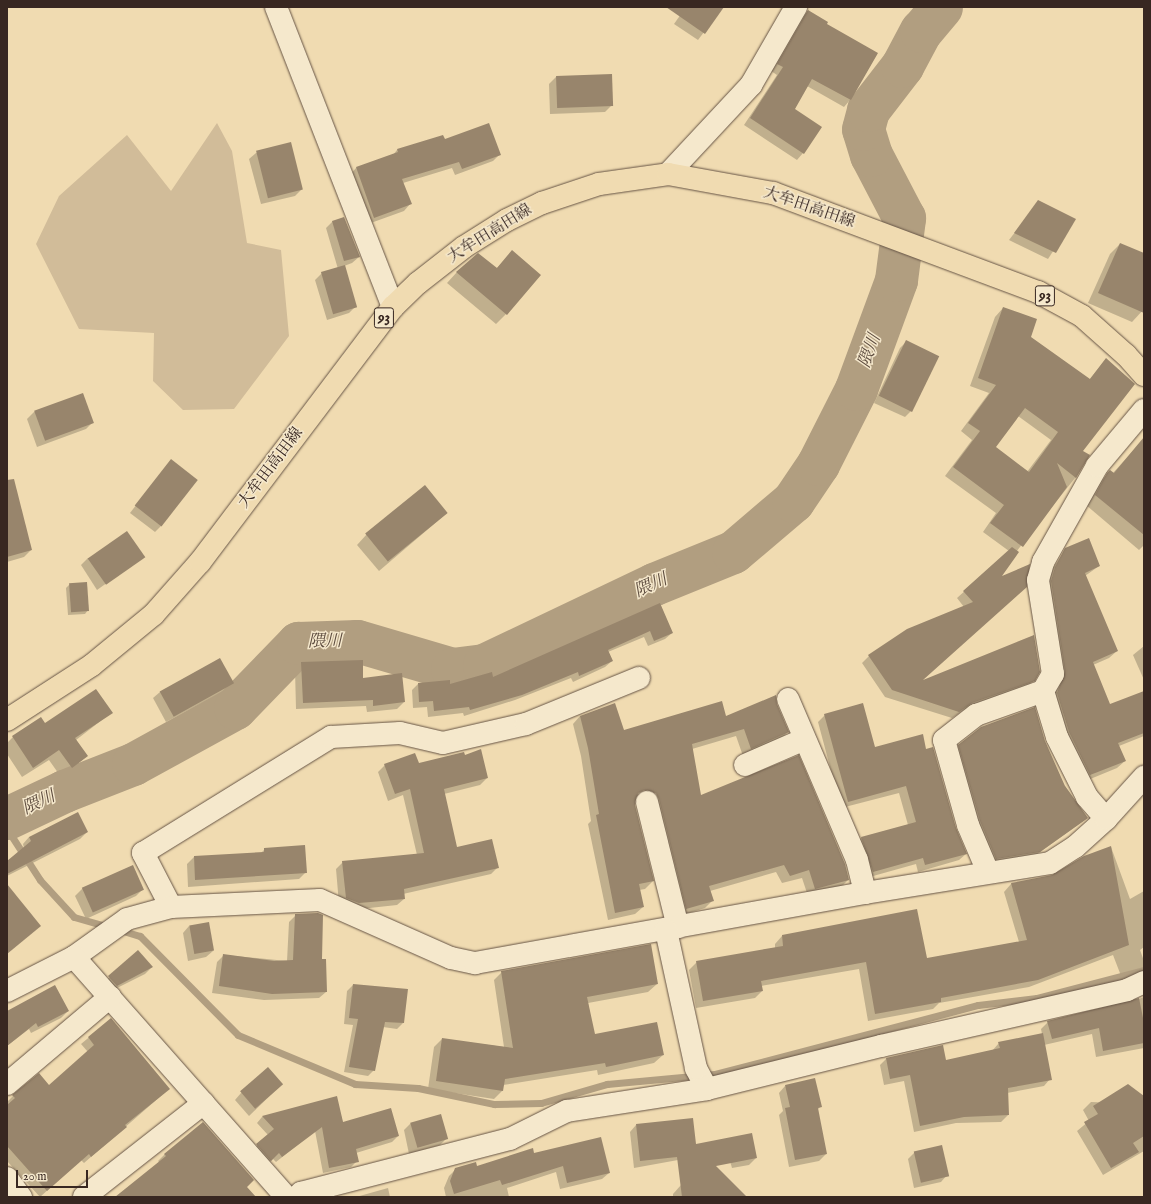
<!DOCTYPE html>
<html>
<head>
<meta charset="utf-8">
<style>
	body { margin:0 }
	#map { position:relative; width:1151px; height:1204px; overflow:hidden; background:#f0dbb1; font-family:"IM FELL English","Noto Serif JP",serif }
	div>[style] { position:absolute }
	.green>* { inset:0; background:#d1bc99 }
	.shadow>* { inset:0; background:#0003 }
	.stream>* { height:7px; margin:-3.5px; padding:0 3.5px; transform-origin:3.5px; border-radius:3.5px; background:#b19e80 }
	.river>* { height:43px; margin:-21.5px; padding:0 21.5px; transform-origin:21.5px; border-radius:21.5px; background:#b19e80 }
	.building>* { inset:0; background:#98856c; transform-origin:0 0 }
	.roads { filter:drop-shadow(0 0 1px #665445) drop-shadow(0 0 1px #665445) }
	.minor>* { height:22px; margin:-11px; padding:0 11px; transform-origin:11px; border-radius:11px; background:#f5e8cc }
	.major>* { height:22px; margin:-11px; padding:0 11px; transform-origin:11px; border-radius:11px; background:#f0dbb1 }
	span { translate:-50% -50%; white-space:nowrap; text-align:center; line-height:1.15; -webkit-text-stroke:3px #f5e8cc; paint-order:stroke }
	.shield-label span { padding:1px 3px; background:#f5e8cc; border:1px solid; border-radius:3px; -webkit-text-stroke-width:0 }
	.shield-label { font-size:15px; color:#382721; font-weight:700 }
	.street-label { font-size:16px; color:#382721 }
	.water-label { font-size:17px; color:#5c4b3e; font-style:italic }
	.frame { position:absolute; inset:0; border:8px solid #382721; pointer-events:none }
	.scale { position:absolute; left:16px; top:1170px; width:72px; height:18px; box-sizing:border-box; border:2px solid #382721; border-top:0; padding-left:5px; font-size:12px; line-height:14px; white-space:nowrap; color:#382721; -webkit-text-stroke:3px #f5e8cc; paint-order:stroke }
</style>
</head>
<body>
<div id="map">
	<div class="green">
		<i style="clip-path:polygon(217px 123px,232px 151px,247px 243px,281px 250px,289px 336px,234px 409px,183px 410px,153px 381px,154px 333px,79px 329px,36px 244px,59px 196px,127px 135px,171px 191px)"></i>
	</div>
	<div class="shadow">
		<i style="clip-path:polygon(686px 7px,723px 7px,698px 40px,674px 24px)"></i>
		<i style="clip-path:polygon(808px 11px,826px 25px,877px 54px,850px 100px,844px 107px,807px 86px,794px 110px,803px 153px,797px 160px,744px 125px,777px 75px,771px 71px,801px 18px)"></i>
		<i style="clip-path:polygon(611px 75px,612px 105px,605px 112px,550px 114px,549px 84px,556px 77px)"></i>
		<i style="clip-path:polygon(444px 141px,500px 154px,493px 161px,455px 175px,452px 168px,403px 183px,410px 204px,404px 211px,368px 224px,350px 175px,356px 168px,393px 155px,397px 150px)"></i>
		<i style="clip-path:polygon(290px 144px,302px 189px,295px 196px,261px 204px,249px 159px,256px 153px)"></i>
		<i style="clip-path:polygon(1039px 201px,1074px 219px,1048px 259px,1009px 240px)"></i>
		<i style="clip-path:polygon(333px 221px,359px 257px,352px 263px,344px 266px,356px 306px,349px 313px,327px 320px,315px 280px,322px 273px,338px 269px,326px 228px)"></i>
		<i style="clip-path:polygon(1120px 244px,1144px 254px,1144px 309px,1132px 322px,1088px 303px,1110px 254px)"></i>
		<i style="clip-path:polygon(512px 252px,506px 314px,496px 324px,447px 283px,457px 272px,496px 269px)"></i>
		<i style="clip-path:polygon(evenodd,1003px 308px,1030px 337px,1089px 380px,1106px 359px,1082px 451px,1088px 456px,1075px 478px,1016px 552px,920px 682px,1034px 680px,1027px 687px,964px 710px,952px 718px,885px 697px,862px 663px,869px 656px,964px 607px,957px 598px,1009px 551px,983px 532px,996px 513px,945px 476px,972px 440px,961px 431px,989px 393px,970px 386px,995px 317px,1003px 308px,1018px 416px,1051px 440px,1027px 472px,994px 447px,1018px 416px)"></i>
		<i style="clip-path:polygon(907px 341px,911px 411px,905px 417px,874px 403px,900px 348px)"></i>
		<i style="clip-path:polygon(82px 395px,92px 423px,86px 429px,37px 447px,27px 419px,34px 412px)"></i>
		<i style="clip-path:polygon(1140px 443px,1144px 446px,1144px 545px,1139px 550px,1086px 505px,1100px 482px,1110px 471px,1113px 473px)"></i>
		<i style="clip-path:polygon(171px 460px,162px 525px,155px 532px,130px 513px)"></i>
		<i style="clip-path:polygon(447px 513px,379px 571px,357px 545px,367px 534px)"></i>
		<i style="clip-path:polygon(7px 517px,31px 550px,24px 557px,7px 562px)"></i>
		<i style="clip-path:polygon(1066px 549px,1099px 566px,1085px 576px,1117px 651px,1109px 658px,1093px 665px,1110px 706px,1144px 692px,1144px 736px,1119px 746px,1125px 761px,1117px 768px,1083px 782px,1050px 701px,1048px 575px)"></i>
		<i style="clip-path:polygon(143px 557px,97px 590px,81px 565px,88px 558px)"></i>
		<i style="clip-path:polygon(86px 583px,88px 610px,85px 614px,68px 615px,66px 588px,69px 585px)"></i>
		<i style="clip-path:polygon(660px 604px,672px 633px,665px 639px,648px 646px,644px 637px,608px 652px,612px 661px,605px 667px,573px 682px,571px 678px,515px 700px,464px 716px,463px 713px,428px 717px,427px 707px,413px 708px,412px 690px,418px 684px,449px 685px,492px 678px)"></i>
		<i style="clip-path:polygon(1144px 646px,1144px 680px,1133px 655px)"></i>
		<i style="clip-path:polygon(302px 663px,362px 679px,404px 702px,397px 709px,367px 712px,366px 706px,296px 709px,295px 670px)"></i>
		<i style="clip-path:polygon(232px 683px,226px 690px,166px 722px,153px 698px,160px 692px)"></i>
		<i style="clip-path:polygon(776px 704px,788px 732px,780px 740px,743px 756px,736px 736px,692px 749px,700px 796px,848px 880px,840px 888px,808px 896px,802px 878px,782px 883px,776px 872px,710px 891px,713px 900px,705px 908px,679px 916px,648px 801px,636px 797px,634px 805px,653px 881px,645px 889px,639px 890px,643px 907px,635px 914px,608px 920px,588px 824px,591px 821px,581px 756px,573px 724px,580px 716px,624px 731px,726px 717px)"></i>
		<i style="clip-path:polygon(111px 713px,76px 740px,87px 756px,61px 777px,49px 760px,22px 777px,7px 754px,7px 743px,13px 737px,45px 724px)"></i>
		<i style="clip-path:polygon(825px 715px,874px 749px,926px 751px,966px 854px,959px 860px,918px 872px,916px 864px,866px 878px,855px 845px,861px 838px,908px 825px,899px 793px,841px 808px,818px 722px)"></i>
		<i style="clip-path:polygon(959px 745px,1065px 786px,1087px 818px,1032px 858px,989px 865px,952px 752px)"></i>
		<i style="clip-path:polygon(418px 764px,487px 778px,480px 785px,444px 794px,456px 848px,498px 867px,491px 874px,403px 894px,404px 899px,397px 905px,351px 910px,339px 904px,336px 869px,343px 862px,417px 855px,403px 795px,388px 801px,378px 772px,385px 765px)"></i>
		<i style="clip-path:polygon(87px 832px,80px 839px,7px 876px,7px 863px,24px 848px,23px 844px,29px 837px)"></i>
		<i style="clip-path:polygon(1111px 847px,1130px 899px,1144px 891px,1144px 947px,1140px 950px,1144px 961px,1144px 974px,1123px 981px,1113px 955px,1029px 987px,939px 1003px,933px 1009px,868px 1021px,859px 969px,761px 986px,762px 991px,755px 998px,696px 1008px,689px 970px,697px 962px,775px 948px,775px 944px,782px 936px,916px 910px,926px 959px,1019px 942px,1004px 892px,1011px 884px,1053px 876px)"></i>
		<i style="clip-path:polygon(265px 849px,306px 872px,299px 879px,188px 887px,187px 864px,194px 857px,261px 853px)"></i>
		<i style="clip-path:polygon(132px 866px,143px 889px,136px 896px,86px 919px,75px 896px,82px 889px)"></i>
		<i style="clip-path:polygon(296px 915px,321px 960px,326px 992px,319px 998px,264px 1000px,212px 993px,217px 962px,224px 955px,287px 961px,289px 922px)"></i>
		<i style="clip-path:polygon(189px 926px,213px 951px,206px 957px,188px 961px,183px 933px)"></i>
		<i style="clip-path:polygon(138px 952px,152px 967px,145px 974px,109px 992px,102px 984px)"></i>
		<i style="clip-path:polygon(502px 972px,657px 984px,648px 992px,588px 1003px,594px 1036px,663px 1055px,654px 1063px,598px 1075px,597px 1070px,503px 1085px,502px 1091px,494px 1099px,428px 1089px,434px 1047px,442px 1039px,504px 1047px,494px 980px)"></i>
		<i style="clip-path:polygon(353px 985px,403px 1023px,397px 1029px,383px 1027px,374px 1070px,368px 1076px,344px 1072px,353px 1025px,344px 1024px,347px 991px)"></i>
		<i style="clip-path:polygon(1144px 997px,1144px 1048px,1096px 1057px,1092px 1034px,1044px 1045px,1050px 1079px,1044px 1086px,1007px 1093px,1008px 1115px,1001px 1122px,956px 1123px,914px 1132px,904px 1081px,884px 1085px,880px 1065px,886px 1059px,945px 1061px,992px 1051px,999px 1043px,1042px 1034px,1041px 1029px,1048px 1022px,1132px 1002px)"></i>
		<i style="clip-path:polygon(68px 1011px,61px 1018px,31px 1033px,29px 1029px,7px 1046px,7px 1012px)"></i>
		<i style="clip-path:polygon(111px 1019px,162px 1095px,84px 1163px,81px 1160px,40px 1197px,7px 1161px,7px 1102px,13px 1096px,49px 1087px,88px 1052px,81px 1044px)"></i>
		<i style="clip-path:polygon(282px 1084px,249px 1116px,235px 1100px,241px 1093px)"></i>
		<i style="clip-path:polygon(785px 1086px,820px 1107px,817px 1110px,826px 1154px,819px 1161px,789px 1167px,779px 1115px,783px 1111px,779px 1093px)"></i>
		<i style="clip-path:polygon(336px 1097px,343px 1123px,398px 1136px,392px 1142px,356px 1153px,357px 1161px,351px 1167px,323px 1173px,315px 1131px,276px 1162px,273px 1159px,265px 1167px,251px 1151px,268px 1135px,257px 1123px,262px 1117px)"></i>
		<i style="clip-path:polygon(1091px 1102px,1144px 1104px,1144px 1151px,1103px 1175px,1077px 1131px,1089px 1121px,1083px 1110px)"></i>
		<i style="clip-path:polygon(411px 1123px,447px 1138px,440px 1145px,409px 1154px,404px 1130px)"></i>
		<i style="clip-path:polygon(636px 1125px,689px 1158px,634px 1168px,630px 1132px)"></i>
		<i style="clip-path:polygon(725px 1144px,756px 1158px,749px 1165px,732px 1168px)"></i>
		<i style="clip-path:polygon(915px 1152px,947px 1175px,941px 1182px,914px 1188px,908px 1159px)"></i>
		<i style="clip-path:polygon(165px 1154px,246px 1187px,254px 1197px,119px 1197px,160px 1163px,158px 1161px)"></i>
		<i style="clip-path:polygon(533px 1154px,609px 1173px,602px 1179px,560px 1189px,556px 1172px,507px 1188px,509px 1197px,446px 1197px,444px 1188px,449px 1176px,456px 1169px,476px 1167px)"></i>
		<i style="clip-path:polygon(681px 1185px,746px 1197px,673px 1197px,673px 1194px)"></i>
		<i style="clip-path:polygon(388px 1188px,390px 1197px,356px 1197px)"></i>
	</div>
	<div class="stream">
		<i style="left:7px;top:829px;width:61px;rotate:57.1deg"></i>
		<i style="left:40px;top:880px;width:50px;rotate:47.4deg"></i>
		<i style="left:74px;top:917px;width:37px;rotate:16deg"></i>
		<i style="left:120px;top:930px;width:21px;rotate:17deg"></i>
		<i style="left:140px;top:936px;width:139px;rotate:45.3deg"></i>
		<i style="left:238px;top:1035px;width:127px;rotate:22.7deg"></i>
		<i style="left:355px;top:1084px;width:63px;rotate:3.6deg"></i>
		<i style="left:418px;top:1088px;width:78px;rotate:11.9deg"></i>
		<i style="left:494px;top:1104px;width:47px;rotate:-1.2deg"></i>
		<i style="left:541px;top:1103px;width:69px;rotate:-16.1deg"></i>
		<i style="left:607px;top:1084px;width:108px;rotate:-5.3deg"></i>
		<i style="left:715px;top:1074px;width:272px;rotate:-14.7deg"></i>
		<i style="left:978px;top:1005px;width:59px;rotate:-6.8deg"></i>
		<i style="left:1037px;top:998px;width:111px;rotate:-14.7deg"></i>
	</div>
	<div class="river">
		<i style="left:7px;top:818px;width:63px;rotate:-25.3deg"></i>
		<i style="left:64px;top:791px;width:74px;rotate:-21.4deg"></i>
		<i style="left:133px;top:764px;width:116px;rotate:-28.8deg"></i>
		<i style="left:235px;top:708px;width:91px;rotate:-45.9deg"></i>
		<i style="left:298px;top:643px;width:59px;rotate:-1.9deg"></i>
		<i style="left:357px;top:641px;width:99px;rotate:16.4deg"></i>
		<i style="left:452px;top:669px;width:32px;rotate:-7deg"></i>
		<i style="left:484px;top:665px;width:188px;rotate:-25.5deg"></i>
		<i style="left:654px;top:584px;width:85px;rotate:-22.1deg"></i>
		<i style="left:733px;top:552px;width:79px;rotate:-40.4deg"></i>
		<i style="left:793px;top:501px;width:45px;rotate:-56deg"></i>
		<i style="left:818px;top:464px;width:84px;rotate:-63.1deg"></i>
		<i style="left:856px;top:389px;width:116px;rotate:-69.8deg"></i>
		<i style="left:896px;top:280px;width:63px;rotate:-82.6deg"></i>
		<i style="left:904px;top:218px;width:71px;rotate:-117.6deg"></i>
		<i style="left:871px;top:155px;width:27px;rotate:-107deg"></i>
		<i style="left:863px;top:129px;width:20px;rotate:-75deg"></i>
		<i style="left:868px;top:110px;width:56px;rotate:-52.3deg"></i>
		<i style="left:902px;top:66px;width:40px;rotate:-62deg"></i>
		<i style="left:921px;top:31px;width:31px;rotate:-50deg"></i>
	</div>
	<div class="building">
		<i style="clip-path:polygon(666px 7px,724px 7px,705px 34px)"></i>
		<i style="clip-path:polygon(808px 10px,828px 22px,827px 24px,878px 53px,851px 100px,812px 79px,795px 109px,822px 127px,804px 154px,750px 118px,783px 67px,777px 64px)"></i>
		<i style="left:612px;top:74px;width:32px;height:56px;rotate:88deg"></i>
		<i style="clip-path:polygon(489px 123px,501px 155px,462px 169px,459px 162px,402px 179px,412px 204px,374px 218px,356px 167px,398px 152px,397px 149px,443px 135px,445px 139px)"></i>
		<i style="left:291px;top:142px;width:49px;height:36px;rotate:76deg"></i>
		<i style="clip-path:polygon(1038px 200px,1076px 219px,1056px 253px,1014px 233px)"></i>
		<i style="clip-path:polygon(344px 217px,360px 257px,344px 261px,332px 221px)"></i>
		<i style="clip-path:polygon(1120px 243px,1144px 253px,1144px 313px,1098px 293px)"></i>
		<i style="clip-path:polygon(512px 250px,541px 275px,507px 315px,456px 272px,478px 253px,497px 268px)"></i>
		<i style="left:345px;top:265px;width:44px;height:25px;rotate:74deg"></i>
		<i style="clip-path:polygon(evenodd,1003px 307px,1037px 319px,1031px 337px,1090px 379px,1106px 358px,1135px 384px,1083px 451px,1090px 455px,1076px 478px,1057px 463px,1067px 487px,1023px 547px,990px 523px,1004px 505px,953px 467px,980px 431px,968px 423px,996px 385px,978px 378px,1003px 307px,1025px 408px,1058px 432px,1029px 472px,996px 447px,1025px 408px)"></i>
		<i style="left:906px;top:340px;width:37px;height:62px;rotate:26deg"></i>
		<i style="left:83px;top:393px;width:32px;height:52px;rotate:70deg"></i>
		<i style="clip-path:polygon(1144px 437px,1144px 535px,1095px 495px,1107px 473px,1110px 470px,1114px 473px)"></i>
		<i style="left:171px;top:459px;width:34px;height:59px;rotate:38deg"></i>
		<i style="clip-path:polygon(14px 479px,32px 550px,7px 557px,7px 480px)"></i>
		<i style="left:425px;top:485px;width:36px;height:77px;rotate:51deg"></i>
		<i style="left:127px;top:531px;width:32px;height:48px;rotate:55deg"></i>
		<i style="clip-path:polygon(1089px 538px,1100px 566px,1085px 573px,1118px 651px,1093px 662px,1110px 704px,1144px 691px,1144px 733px,1118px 743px,1126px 761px,1090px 775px,1069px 732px,1057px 693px,1065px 672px,1051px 581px,1055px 567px,1065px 548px)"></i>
		<i style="clip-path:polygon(1012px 547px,1019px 552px,1002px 576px,1030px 564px,1027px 587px,923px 680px,1034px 635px,1040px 672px,1035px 681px,972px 703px,959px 712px,892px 690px,868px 655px,907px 629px,973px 602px,963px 591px)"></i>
		<i style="left:87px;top:582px;width:29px;height:18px;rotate:86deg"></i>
		<i style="clip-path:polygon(660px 603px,673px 633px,654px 641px,650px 631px,608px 650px,613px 661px,579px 676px,578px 672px,522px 695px,470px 710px,469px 707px,434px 711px,433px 701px,419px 702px,418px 683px,450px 680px,450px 684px,492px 672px,493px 677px)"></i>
		<i style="left:220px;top:658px;width:29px;height:69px;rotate:61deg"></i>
		<i style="clip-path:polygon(363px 660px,363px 678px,402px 673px,405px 702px,373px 706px,373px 700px,303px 703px,301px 662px)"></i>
		<i style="clip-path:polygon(96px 689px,113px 713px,75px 738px,88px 756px,72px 768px,59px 750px,33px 768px,12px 736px,41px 717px,45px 723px)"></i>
		<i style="clip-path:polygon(776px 695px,777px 704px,789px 732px,751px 749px,744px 729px,692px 744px,701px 795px,799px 755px,845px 864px,849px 880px,815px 889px,809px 870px,790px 876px,784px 865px,709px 886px,714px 901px,686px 909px,659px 799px,656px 793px,644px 790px,638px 793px,635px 805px,654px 881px,639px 884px,644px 907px,615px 913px,596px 815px,599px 814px,588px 748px,580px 716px,615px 703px,624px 730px,722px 701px,726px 716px)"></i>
		<i style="clip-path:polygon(863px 703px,875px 747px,923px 734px,926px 749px,933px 747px,956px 828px,967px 854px,925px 865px,923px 858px,873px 872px,861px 837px,916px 822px,906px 786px,848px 802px,824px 714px)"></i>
		<i style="clip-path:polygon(1035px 707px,1045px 741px,1065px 786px,1088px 818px,1040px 852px,996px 859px,980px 821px,958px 745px,981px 727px)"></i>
		<i style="clip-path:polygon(481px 749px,488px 778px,444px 789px,457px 847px,492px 839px,499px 868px,404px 889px,405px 899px,359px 903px,346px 898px,342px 861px,424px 853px,410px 789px,395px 794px,384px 764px,415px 753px,419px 763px,464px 752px,465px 755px)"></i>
		<i style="clip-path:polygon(78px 812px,88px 832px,7px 874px,7px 861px,31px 841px,29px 837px)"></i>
		<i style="clip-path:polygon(305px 845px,307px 873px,195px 880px,194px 856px,264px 852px,264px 848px)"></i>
		<i style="clip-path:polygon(1111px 846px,1129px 945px,1038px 980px,941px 998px,941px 1002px,875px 1014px,866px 962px,761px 981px,763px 991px,703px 1001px,696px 961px,783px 946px,782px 935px,917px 909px,927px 958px,1027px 940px,1011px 883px,1052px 875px,1084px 856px)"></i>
		<i style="left:133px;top:865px;width:27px;height:56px;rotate:66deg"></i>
		<i style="clip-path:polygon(7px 884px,41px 926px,7px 954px)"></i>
		<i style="clip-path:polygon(318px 913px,323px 915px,322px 959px,326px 959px,327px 992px,272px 994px,219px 986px,223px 954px,274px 961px,293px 960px,295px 914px)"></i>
		<i style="left:209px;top:922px;width:29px;height:20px;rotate:80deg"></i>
		<i style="clip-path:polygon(651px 944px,658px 984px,587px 997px,595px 1034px,657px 1022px,664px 1055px,606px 1067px,605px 1063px,505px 1079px,503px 1091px,436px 1081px,442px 1038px,513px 1048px,501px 971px)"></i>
		<i style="clip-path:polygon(138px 950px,153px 967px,117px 986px,108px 976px)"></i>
		<i style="clip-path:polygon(353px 984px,408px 989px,404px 1023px,385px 1022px,375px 1071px,349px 1067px,358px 1019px,349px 1018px)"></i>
		<i style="clip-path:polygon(55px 985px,69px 1011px,38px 1027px,36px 1023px,7px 1046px,7px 1011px)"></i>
		<i style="clip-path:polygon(1139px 998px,1144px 1023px,1144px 1043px,1103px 1051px,1099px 1028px,1052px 1039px,1047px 1021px)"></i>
		<i style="clip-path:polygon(111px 1018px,170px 1089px,125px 1125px,127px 1127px,91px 1157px,89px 1154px,47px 1191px,7px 1146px,7px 1105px,15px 1098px,12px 1095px,39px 1073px,49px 1085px,94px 1045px,88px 1037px)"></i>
		<i style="clip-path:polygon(1043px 1033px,1052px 1080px,1008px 1088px,1009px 1115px,964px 1117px,920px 1126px,910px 1075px,890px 1079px,886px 1058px,943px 1045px,946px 1060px,1000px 1048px,998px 1042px)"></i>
		<i style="left:268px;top:1067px;width:23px;height:37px;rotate:49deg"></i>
		<i style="clip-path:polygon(815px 1078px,822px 1107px,818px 1108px,827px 1154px,795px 1160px,785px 1108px,790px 1107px,785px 1085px)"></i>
		<i style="clip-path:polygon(1128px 1084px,1144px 1096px,1144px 1136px,1133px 1143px,1139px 1152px,1111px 1168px,1084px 1122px,1098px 1114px,1093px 1106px)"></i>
		<i style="clip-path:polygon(337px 1096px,343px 1122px,391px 1108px,399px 1136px,356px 1149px,359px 1162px,329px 1168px,322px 1127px,282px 1157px,279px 1153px,271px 1161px,256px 1144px,274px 1129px,262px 1116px)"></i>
		<i style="left:441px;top:1114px;width:26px;height:32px;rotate:74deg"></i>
		<i style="clip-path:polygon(693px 1118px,696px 1144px,752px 1133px,757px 1158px,716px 1166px,747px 1197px,682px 1197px,677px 1157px,640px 1161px,636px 1124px)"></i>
		<i style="clip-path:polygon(203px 1122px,254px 1180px,247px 1187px,256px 1197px,115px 1197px,166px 1156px,164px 1154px)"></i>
		<i style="clip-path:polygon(601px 1137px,610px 1173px,567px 1183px,563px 1166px,502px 1185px,500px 1180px,454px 1194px,450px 1181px,455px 1168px,476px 1162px,477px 1166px,533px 1148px,534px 1153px)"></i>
		<i style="left:942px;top:1145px;width:32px;height:29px;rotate:77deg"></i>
	</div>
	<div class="roads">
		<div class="minor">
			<i style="left:276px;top:7px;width:322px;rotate:68.7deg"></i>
			<i style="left:668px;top:174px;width:122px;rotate:-47deg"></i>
			<i style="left:751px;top:85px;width:90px;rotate:-60deg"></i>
			<i style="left:1043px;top:691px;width:20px;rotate:-60deg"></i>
			<i style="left:1053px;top:674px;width:95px;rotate:-99.1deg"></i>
			<i style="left:1038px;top:580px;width:19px;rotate:-74deg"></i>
			<i style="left:1043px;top:562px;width:110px;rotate:-60.6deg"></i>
			<i style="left:1097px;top:466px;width:73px;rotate:-50deg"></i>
			<i style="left:788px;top:699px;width:175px;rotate:66.8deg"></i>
			<i style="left:857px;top:860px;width:34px;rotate:76deg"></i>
			<i style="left:745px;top:765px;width:65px;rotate:-23.4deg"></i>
			<i style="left:647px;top:802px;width:129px;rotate:76.1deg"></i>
			<i style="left:988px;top:872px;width:51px;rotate:-113.1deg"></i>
			<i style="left:968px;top:825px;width:88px;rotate:-105.8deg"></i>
			<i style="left:944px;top:740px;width:41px;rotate:-38deg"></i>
			<i style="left:976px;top:715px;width:71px;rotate:-19.7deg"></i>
			<i style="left:1043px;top:691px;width:48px;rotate:73.1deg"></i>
			<i style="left:1057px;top:737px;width:67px;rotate:63.4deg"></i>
			<i style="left:1087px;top:797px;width:29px;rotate:49deg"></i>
			<i style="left:171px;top:907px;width:61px;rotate:-117.4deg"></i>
			<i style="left:143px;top:853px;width:221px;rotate:-31.7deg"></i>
			<i style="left:331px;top:737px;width:69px;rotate:-3.3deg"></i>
			<i style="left:400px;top:733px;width:44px;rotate:13.1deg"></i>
			<i style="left:443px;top:743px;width:85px;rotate:-12.9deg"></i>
			<i style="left:526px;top:724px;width:122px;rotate:-22.2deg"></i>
			<i style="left:74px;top:957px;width:65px;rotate:-35.6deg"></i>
			<i style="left:127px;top:919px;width:46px;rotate:-15.3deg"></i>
			<i style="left:171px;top:907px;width:149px;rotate:-2.7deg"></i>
			<i style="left:320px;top:900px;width:143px;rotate:23.9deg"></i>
			<i style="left:451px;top:958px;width:25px;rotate:12deg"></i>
			<i style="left:475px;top:963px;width:396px;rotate:-10.2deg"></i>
			<i style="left:865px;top:893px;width:187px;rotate:-9.2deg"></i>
			<i style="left:1050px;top:863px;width:30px;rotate:-33deg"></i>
			<i style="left:1075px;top:847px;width:42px;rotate:-42.1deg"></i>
			<i style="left:1106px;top:819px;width:57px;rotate:-47.9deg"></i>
			<i style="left:7px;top:991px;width:75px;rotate:-26.9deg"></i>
			<i style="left:74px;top:957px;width:320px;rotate:48.5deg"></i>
			<i style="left:7px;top:1084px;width:135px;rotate:-40.2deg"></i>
			<i style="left:707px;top:1089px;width:179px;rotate:-13.9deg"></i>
			<i style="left:881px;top:1046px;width:252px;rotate:-12.8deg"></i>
			<i style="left:1127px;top:990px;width:19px;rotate:-25deg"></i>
			<i style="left:7px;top:1178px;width:24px;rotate:54deg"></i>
			<i style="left:84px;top:1197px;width:152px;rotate:-38.1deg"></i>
			<i style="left:297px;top:1197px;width:6px;rotate:-45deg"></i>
			<i style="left:301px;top:1193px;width:216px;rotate:-14.5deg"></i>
			<i style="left:510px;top:1139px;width:64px;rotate:-26.2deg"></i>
			<i style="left:567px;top:1111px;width:142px;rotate:-8.9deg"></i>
			<i style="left:707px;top:1089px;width:24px;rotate:-118deg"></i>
			<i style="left:696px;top:1068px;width:141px;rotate:-102.3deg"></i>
		</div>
		<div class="major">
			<i style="left:7px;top:720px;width:101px;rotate:-32.9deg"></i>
			<i style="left:92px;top:665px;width:80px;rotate:-39.4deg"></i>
			<i style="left:154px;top:614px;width:69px;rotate:-48.5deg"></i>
			<i style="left:200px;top:562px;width:320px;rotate:-52.9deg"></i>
			<i style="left:393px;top:307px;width:35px;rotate:-44deg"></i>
			<i style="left:418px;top:283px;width:58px;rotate:-38deg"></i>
			<i style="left:464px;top:247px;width:51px;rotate:-32.1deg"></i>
			<i style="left:507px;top:220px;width:39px;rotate:-26deg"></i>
			<i style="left:542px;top:203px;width:60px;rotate:-18.4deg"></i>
			<i style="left:599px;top:184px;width:70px;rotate:-8.2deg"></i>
			<i style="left:668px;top:174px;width:107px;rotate:10.3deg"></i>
			<i style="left:773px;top:193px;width:283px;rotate:20.5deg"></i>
			<i style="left:1038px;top:292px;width:50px;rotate:28.6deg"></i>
			<i style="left:1082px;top:316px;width:59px;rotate:41.6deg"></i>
			<i style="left:1126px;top:355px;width:27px;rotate:48deg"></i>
		</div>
	</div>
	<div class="shield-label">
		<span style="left:1045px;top:296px">93</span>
		<span style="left:384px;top:318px">93</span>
	</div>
	<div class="street-label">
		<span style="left:809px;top:208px;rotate:19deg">大牟田高田線</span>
		<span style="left:490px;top:234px;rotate:-32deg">大牟田高田線</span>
		<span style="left:271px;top:468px;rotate:-53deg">大牟田高田線</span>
	</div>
	<div class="water-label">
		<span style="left:870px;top:351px;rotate:-70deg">隈川</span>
		<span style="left:651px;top:586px;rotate:-24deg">隈川</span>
		<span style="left:325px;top:642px;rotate:-1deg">隈川</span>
		<span style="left:39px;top:803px;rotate:-25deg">隈川</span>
	</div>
	<div class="frame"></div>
	<div class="scale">20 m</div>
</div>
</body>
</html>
